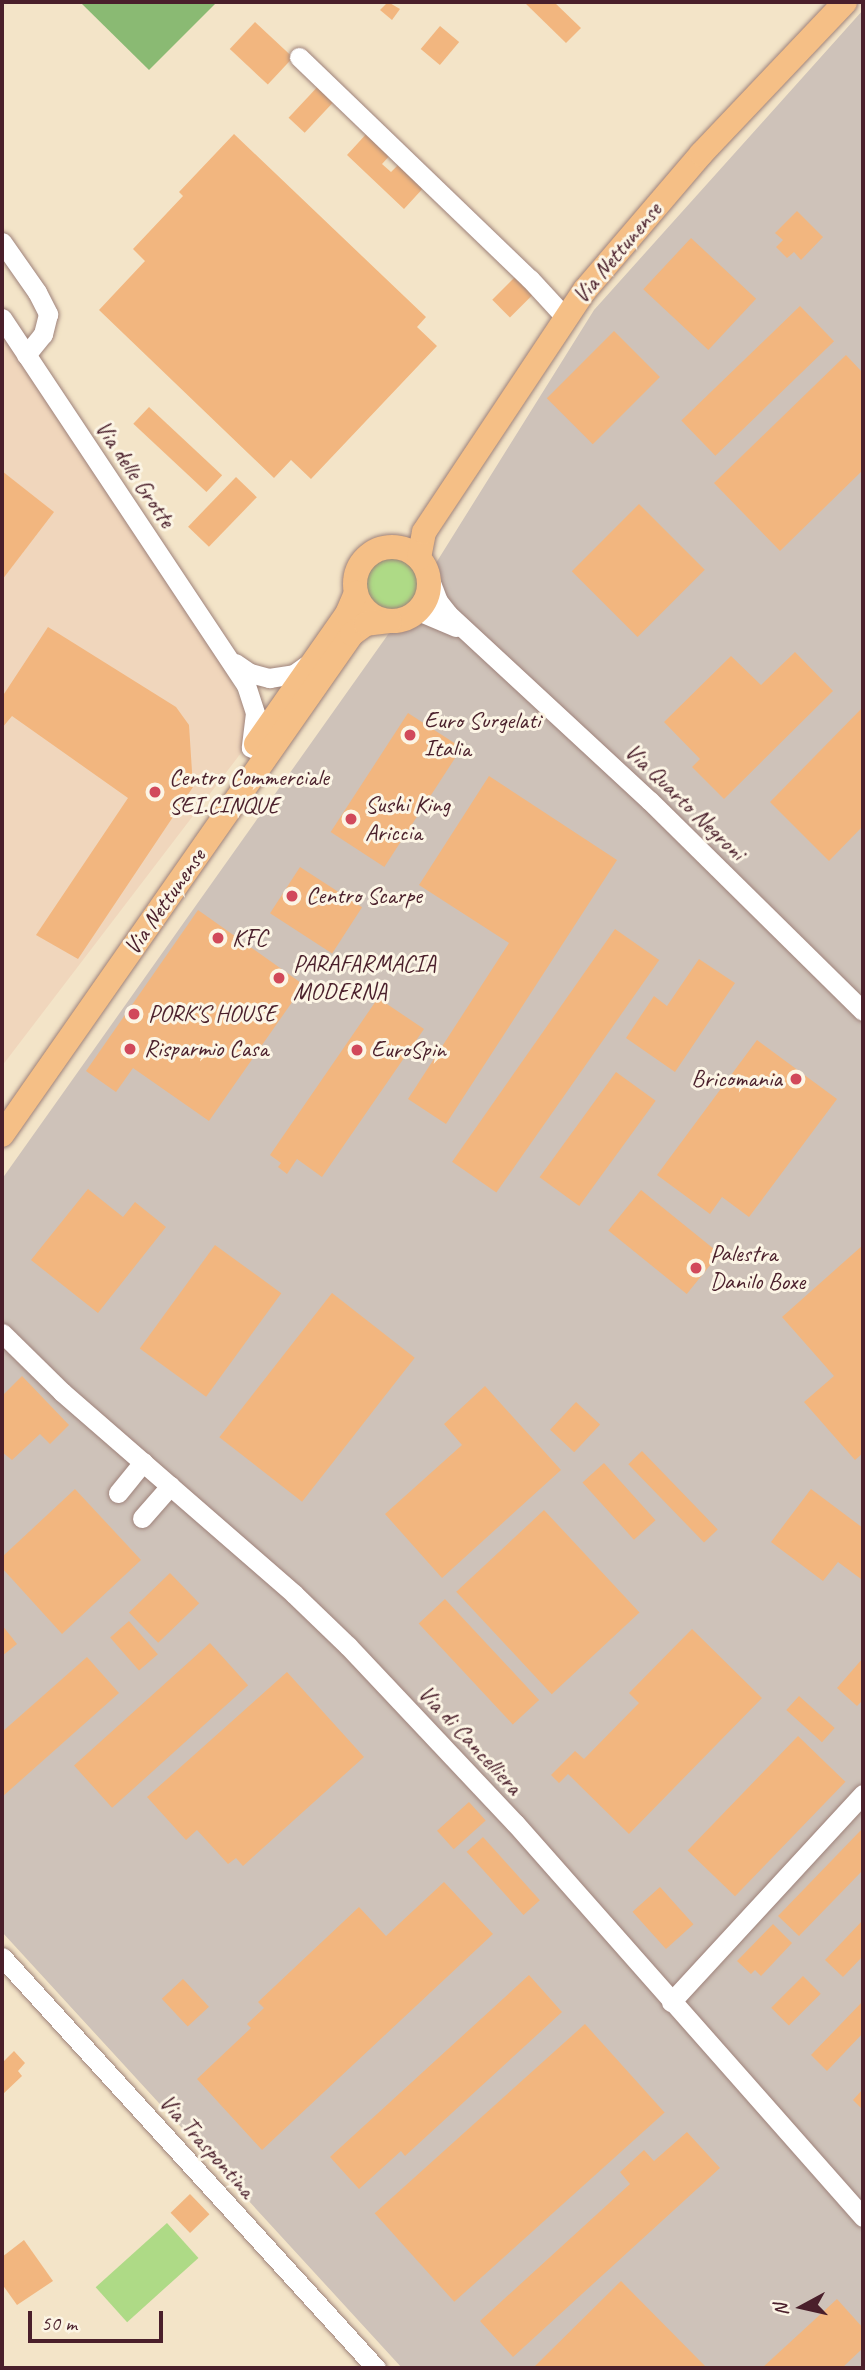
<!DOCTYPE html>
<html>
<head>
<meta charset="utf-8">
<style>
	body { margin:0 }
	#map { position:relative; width:865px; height:2370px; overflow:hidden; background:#f3e4c8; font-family:Caveat,sans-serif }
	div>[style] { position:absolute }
	.built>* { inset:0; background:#f0d6bc }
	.industrial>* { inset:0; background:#cec2b9 }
	.green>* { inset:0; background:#aeda86; transform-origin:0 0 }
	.round { border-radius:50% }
	.forest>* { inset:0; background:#8aba73 }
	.building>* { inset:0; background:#f2b67f; transform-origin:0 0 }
	.roads { filter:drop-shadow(0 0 2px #9e827a) drop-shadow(0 0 2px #9e827a) }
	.minor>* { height:19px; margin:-9.5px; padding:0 9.5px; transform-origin:9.5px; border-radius:9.5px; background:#fff }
	.major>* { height:24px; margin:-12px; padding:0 12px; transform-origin:12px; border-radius:12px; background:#f5bf86 }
	.major>.ring { margin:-12px; padding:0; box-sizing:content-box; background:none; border:24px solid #f5bf86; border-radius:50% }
	.dots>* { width:19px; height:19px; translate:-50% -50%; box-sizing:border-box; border:4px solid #fcf5e5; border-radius:50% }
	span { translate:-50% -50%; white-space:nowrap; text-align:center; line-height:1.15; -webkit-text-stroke:6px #fcf5e5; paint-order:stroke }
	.street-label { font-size:24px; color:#4a1f2b }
	.poi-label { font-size:24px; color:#4a1f2b }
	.left { translate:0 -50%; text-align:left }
	.right { translate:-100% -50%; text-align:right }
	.frame { position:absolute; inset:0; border:4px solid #4a1f2b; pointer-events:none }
	.north { position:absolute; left:767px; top:2272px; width:70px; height:70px; -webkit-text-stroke:5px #fcf5e5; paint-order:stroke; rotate:262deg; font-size:19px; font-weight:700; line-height:28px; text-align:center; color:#4a1f2b }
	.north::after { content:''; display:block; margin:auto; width:24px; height:32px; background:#4a1f2b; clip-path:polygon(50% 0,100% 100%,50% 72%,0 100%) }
	.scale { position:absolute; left:28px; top:2311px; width:135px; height:32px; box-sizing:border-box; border:4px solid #4a1f2b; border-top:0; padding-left:9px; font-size:21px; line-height:24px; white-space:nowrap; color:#4a1f2b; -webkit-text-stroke:5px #fcf5e5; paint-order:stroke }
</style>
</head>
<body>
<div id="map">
	<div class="built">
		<i style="clip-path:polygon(2px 328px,225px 669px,247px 714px,248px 730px,241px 753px,2px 1066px)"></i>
	</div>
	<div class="industrial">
		<i style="clip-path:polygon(863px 10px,863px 2368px,402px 2368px,2px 1932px,2px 1179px,416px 595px,594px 310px)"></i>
	</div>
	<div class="green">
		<i class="round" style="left:358px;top:550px;width:68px;height:68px"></i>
		<i style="left:167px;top:2223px;width:47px;height:96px;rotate:48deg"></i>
	</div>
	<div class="forest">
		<i style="clip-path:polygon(80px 2px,217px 2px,149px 70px)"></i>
	</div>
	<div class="building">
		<i style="clip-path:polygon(388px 2px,400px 9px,392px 20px,380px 10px)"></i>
		<i style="clip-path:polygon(524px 2px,554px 2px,581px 28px,566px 43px)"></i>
		<i style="left:255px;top:22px;width:52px;height:37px;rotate:43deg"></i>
		<i style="left:440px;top:26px;width:25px;height:30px;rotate:40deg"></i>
		<i style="left:322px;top:82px;width:22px;height:49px;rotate:43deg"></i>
		<i style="clip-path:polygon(369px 131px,392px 153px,382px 164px,391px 172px,401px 162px,426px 185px,404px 209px,347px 155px)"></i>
		<i style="clip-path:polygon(234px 134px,426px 317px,417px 327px,437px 346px,311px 479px,291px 460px,274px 478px,99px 310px,145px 261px,133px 249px,183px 196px,179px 192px)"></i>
		<i style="clip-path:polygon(797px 211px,823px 237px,801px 260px,794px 252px,787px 258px,776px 247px,783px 240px,775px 233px)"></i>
		<i style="left:691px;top:238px;width:89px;height:70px;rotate:43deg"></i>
		<i style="left:517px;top:275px;width:25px;height:35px;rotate:45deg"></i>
		<i style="left:800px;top:306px;width:49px;height:165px;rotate:46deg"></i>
		<i style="left:614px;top:331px;width:65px;height:95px;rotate:45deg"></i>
		<i style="clip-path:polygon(846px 355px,863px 373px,863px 470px,780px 551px,714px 483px)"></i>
		<i style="left:149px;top:407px;width:100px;height:23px;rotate:43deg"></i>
		<i style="clip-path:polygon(2px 471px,54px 512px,2px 580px)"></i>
		<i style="left:236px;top:477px;width:29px;height:69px;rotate:44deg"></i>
		<i style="left:639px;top:504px;width:93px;height:95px;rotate:45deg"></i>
		<i style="clip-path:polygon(48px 627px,176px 707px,189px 725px,193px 787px,78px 959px,36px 935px,128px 798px,12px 716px,2px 728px,2px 697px)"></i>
		<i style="clip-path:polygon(795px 652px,833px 691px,724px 799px,692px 767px,700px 759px,664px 722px,731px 656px,761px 685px)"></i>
		<i style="clip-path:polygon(863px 707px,863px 826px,829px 861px,770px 802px)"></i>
		<i style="left:408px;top:713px;width:64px;height:142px;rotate:33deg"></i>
		<i style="clip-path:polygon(489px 776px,617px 860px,446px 1124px,408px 1099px,509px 943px,419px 885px)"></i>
		<i style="left:300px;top:867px;width:74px;height:55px;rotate:33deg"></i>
		<i style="clip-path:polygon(198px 910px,304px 985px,209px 1121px,133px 1068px,116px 1092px,86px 1071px)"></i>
		<i style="left:615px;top:929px;width:54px;height:284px;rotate:35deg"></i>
		<i style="clip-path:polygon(699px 959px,735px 983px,675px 1072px,626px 1038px,654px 996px,667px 1006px)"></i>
		<i style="clip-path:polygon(378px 998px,424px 1029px,322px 1177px,297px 1159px,287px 1174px,278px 1167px,281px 1163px,270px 1155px)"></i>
		<i style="clip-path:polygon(757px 1040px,837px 1099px,749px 1217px,722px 1197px,710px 1214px,657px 1175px)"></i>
		<i style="left:616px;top:1072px;width:49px;height:130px;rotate:36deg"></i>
		<i style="clip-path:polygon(88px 1189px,123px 1217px,135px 1202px,166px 1227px,98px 1313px,31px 1260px)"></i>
		<i style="left:641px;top:1190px;width:101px;height:52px;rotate:39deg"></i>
		<i style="left:215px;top:1245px;width:82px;height:128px;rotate:36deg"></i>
		<i style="clip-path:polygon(863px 1245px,863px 1453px,855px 1460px,804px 1402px,834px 1376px,782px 1317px)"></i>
		<i style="left:332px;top:1293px;width:105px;height:183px;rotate:38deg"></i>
		<i style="clip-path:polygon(22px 1376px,69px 1425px,50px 1444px,40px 1434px,12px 1460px,2px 1452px,2px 1396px)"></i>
		<i style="clip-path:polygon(485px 1386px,561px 1470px,442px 1578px,385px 1514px,462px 1445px,444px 1424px)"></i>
		<i style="left:576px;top:1402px;width:33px;height:38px;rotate:43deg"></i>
		<i style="left:642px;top:1451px;width:109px;height:19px;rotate:46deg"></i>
		<i style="left:604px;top:1463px;width:77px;height:29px;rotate:48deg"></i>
		<i style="clip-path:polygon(75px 1489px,141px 1560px,62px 1634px,2px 1568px,2px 1557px)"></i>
		<i style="clip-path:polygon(811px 1489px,863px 1528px,861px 1579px,838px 1562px,823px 1581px,771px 1542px)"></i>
		<i style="left:544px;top:1510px;width:140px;height:120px;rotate:47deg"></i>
		<i style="left:170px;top:1573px;width:42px;height:57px;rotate:46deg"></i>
		<i style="left:445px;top:1599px;width:138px;height:36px;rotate:47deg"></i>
		<i style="left:129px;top:1621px;width:44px;height:25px;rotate:49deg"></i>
		<i style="clip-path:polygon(2px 1625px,17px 1644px,2px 1656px)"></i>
		<i style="clip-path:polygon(692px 1629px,762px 1698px,629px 1834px,568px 1774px,559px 1783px,551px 1775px,575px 1751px,584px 1759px,639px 1703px,629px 1693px)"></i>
		<i style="left:210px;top:1643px;width:57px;height:183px;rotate:48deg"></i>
		<i style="clip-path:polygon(87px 1657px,119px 1693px,2px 1797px,2px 1732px)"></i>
		<i style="clip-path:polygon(863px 1658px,863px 1700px,857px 1706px,837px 1688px)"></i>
		<i style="clip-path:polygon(287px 1672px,364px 1757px,243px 1866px,236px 1858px,228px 1864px,197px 1830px,186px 1840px,147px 1797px)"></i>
		<i style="left:799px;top:1696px;width:48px;height:19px;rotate:42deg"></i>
		<i style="left:798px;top:1736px;width:66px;height:159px;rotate:44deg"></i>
		<i style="left:469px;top:1802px;width:25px;height:43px;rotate:48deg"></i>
		<i style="clip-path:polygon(863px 1828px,863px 1870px,799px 1936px,778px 1916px)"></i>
		<i style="left:483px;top:1837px;width:85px;height:22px;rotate:48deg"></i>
		<i style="clip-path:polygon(444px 1882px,493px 1934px,262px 2150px,197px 2079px,251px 2028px,247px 2024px,264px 2008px,258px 2002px,359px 1907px,386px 1936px)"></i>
		<i style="left:660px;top:1887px;width:50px;height:37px;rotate:48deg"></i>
		<i style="clip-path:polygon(863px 1920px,863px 1956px,843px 1977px,825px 1960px)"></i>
		<i style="clip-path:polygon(773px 1924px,792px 1943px,761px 1976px,755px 1970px,751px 1974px,737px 1961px)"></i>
		<i style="clip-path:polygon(529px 1975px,562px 2012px,405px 2156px,401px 2151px,359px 2189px,330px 2157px)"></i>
		<i style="left:803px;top:1976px;width:25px;height:45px;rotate:45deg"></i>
		<i style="left:183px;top:1979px;width:38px;height:29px;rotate:47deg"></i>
		<i style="clip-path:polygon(863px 2001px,863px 2033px,827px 2071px,811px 2055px)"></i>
		<i style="left:585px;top:2024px;width:119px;height:283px;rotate:48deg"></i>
		<i style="clip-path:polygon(14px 2051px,25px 2063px,18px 2071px,22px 2076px,2px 2095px,2px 2063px)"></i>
		<i style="clip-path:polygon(863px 2089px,863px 2110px,853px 2100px)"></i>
		<i style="clip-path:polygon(687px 2132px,720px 2168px,513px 2357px,480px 2321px,630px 2184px,620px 2172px,644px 2150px,654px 2161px)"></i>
		<i style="left:190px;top:2194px;width:28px;height:27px;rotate:46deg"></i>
		<i style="clip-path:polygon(24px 2240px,53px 2281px,17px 2305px,2px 2284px,2px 2257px)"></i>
		<i style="clip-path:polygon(621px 2281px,707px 2368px,533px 2368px)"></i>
		<i style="clip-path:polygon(837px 2299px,863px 2328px,863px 2348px,842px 2368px,762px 2368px)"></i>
	</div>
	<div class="roads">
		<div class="minor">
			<i style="left:299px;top:57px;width:320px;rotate:43.9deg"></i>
			<i style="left:530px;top:279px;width:52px;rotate:47.4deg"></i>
			<i style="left:2px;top:242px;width:61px;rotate:55deg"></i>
			<i style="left:37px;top:292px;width:25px;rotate:63deg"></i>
			<i style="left:48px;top:314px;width:21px;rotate:104deg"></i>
			<i style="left:43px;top:334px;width:27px;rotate:129deg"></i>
			<i style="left:2px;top:318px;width:441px;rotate:56.4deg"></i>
			<i style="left:246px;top:685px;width:29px;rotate:72deg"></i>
			<i style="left:255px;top:713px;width:35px;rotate:97deg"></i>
			<i style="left:428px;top:575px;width:28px;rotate:69deg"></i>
			<i style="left:438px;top:601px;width:16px;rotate:52deg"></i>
			<i style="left:448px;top:614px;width:275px;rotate:42.8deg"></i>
			<i style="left:650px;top:801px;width:299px;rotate:44.6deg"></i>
			<i style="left:418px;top:611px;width:41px;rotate:22.8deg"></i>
			<i style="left:235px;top:663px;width:18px;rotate:34deg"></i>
			<i style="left:250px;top:673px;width:20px;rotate:15deg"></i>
			<i style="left:269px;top:678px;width:25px;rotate:-9deg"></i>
			<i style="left:294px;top:674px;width:22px;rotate:-36deg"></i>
			<i style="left:2px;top:1333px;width:84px;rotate:44.5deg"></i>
			<i style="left:62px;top:1392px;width:308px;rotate:41deg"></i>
			<i style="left:294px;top:1594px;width:75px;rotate:43.9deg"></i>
			<i style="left:348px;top:1646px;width:243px;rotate:46.7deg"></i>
			<i style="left:515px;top:1823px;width:526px;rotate:48.55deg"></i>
			<i style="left:118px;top:1493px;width:40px;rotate:-51deg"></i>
			<i style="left:142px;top:1518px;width:43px;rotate:-48.8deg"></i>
			<i style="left:2px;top:1957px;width:556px;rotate:47.7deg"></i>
			<i style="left:671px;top:2002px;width:283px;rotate:-47.3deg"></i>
		</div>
		<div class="major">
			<i class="ring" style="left:355px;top:547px;width:50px;height:50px"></i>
			<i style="left:419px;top:558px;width:26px;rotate:-79deg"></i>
			<i style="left:424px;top:532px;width:291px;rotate:-56.4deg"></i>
			<i style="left:585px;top:290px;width:179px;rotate:-49.5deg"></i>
			<i style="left:701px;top:154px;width:209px;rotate:-46.5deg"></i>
			<i style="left:256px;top:744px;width:159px;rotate:-55deg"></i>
			<i style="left:347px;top:614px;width:23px;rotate:-67deg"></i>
			<i style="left:2px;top:1135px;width:611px;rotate:-55.06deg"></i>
			<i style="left:352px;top:634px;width:17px;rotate:-36deg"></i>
			<i style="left:366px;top:624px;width:24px;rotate:-7deg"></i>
		</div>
	</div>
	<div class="dots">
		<i style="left:410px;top:735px;background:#d1495b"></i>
		<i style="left:155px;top:792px;background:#d1495b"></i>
		<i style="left:351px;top:819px;background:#d1495b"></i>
		<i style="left:292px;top:896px;background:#d1495b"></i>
		<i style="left:218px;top:938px;background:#d1495b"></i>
		<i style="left:279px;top:978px;background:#d1495b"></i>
		<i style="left:134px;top:1014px;background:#d1495b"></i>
		<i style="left:130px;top:1049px;background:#d1495b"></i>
		<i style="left:357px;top:1050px;background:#d1495b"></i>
		<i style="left:796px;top:1079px;background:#d1495b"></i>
		<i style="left:696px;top:1268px;background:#d1495b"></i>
	</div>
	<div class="street-label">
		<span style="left:617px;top:253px;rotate:-50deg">Via Nettunense</span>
		<span style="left:135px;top:474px;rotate:56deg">Via delle Grotte</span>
		<span style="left:685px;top:802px;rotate:44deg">Via Quarto Negroni</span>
		<span style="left:165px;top:902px;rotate:-55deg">Via Nettunense</span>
		<span style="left:470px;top:1740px;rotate:47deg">Via di Cancelliera</span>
		<span style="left:207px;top:2146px;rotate:48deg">Via Traspontina</span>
	</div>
	<div class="poi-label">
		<span class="left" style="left:424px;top:735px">Euro Surgelati<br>Italia</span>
		<span class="left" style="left:169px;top:792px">Centro Commerciale<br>SEI.CINQUE</span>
		<span class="left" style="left:365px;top:819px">Sushi King<br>Ariccia</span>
		<span class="left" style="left:306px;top:896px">Centro Scarpe</span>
		<span class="left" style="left:232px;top:938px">KFC</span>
		<span class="left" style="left:293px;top:978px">PARAFARMACIA<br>MODERNA</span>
		<span class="left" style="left:148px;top:1014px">PORK'S HOUSE</span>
		<span class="left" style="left:144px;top:1049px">Risparmio Casa</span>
		<span class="left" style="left:371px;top:1050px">EuroSpin</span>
		<span class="right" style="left:782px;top:1079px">Bricomania</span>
		<span class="left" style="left:710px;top:1268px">Palestra<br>Danilo Boxe</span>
	</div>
	<div class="frame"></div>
	<div class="north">N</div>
	<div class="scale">50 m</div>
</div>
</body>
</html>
